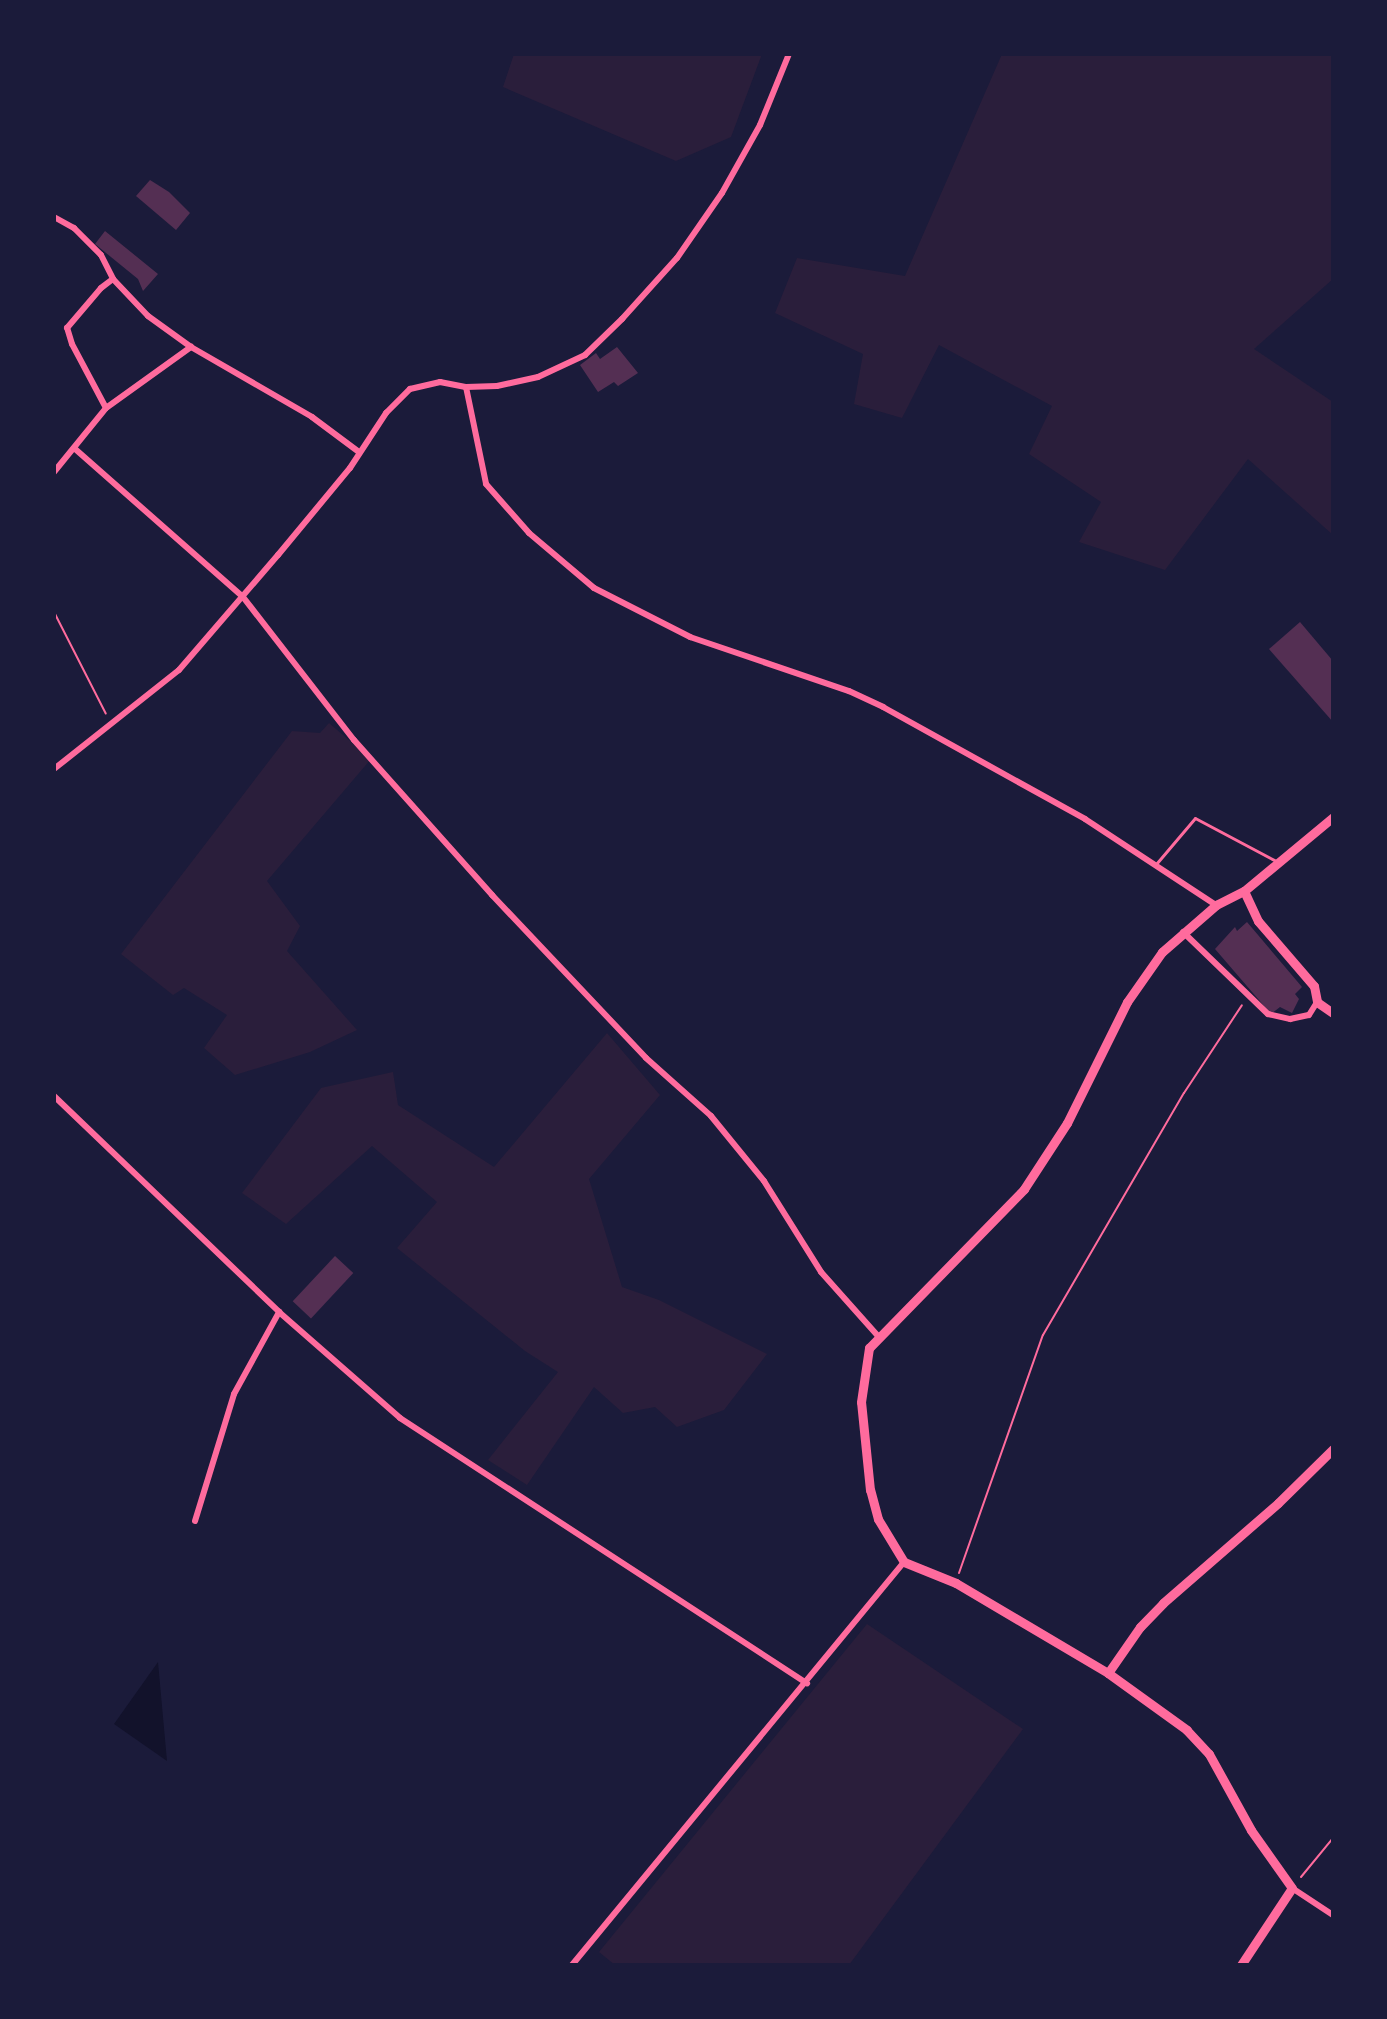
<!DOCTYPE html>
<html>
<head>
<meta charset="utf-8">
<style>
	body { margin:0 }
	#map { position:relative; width:1387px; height:2019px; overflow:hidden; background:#1b1b3a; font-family:"Space Grotesk",sans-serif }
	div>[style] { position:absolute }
	.green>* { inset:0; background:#2a1e3b }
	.water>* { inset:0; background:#12122b }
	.building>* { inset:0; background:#542f53; transform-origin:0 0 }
	.path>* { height:2px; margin:-1px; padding:0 1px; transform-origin:1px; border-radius:1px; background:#ff6b9d }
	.service>* { height:3px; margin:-1.5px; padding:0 1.5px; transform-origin:1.5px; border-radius:1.5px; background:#ff6b9d }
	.minor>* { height:6px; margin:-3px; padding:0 3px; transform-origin:3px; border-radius:3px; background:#ff6b9d }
	.secondary>* { height:9px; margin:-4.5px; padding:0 4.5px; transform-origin:4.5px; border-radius:4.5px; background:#ff6b9d }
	span { translate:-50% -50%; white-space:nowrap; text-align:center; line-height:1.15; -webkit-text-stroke:6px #1b1b3a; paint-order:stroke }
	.frame { position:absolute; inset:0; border:56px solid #1b1b3a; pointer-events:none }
</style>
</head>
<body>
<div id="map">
	<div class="green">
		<i style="clip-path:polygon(514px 54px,762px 54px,731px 137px,676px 161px,503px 87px)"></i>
		<i style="clip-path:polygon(1002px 54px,1333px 54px,1333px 279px,1254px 349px,1333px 402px,1333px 535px,1248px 459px,1165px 570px,1079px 542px,1101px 502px,1029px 454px,1052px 406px,939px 345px,902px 418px,854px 404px,863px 354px,775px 313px,797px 258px,905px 276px)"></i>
		<i style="clip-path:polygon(329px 723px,371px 759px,267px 881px,300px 926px,287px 951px,357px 1030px,310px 1052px,235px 1075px,204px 1048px,227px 1015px,184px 988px,173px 995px,121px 954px,292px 731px,320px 733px)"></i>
		<i style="clip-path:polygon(607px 1033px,660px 1095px,589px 1179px,622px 1287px,659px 1300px,767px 1354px,724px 1410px,677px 1427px,655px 1407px,623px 1413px,594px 1387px,527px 1485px,488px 1460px,558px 1372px,525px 1351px,397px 1248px,437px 1202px,372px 1146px,286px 1224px,242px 1193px,321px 1088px,393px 1072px,398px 1105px,494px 1167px)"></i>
		<i style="clip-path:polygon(867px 1624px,1023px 1729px,849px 1965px,615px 1965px,599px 1952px)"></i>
	</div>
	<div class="water">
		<i style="clip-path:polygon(158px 1662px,167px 1761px,114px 1724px)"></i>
	</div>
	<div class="building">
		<i style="clip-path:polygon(150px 180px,169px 192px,190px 213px,176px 230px,136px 196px)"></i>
		<i style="clip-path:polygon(105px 231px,158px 274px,143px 291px,138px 279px,95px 244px)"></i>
		<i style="clip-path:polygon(617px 347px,638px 373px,618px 386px,614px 382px,598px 392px,580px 365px,596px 353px,600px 359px)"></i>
		<i style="clip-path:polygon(1300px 622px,1333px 661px,1333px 722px,1269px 649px)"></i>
		<i style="clip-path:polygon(1247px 922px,1302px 987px,1295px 994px,1299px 999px,1292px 1013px,1280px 1007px,1271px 1014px,1215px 949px,1235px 927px,1237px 931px)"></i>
		<i style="left:335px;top:1256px;width:25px;height:62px;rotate:43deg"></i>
	</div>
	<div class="path">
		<i style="left:54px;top:612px;width:114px;rotate:63deg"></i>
		<i style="left:959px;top:1573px;width:252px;rotate:-70.6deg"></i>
		<i style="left:1043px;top:1335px;width:280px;rotate:-59.8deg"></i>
		<i style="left:1184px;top:1093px;width:105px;rotate:-56.6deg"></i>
		<i style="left:1301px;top:1877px;width:50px;rotate:-50.6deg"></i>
	</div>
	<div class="service">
		<i style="left:1156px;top:864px;width:60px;rotate:-49.7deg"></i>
		<i style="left:1195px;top:818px;width:92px;rotate:28deg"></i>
	</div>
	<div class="minor">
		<i style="left:54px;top:217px;width:23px;rotate:29deg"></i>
		<i style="left:74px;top:228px;width:38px;rotate:45deg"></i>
		<i style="left:101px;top:255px;width:27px;rotate:63deg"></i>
		<i style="left:466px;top:387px;width:99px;rotate:78.3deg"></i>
		<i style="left:486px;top:484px;width:65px;rotate:48.7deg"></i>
		<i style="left:529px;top:533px;width:85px;rotate:40.2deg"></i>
		<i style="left:594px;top:588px;width:108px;rotate:27deg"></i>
		<i style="left:690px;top:637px;width:168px;rotate:18.8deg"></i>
		<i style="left:849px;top:691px;width:38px;rotate:25deg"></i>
		<i style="left:883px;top:707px;width:231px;rotate:29deg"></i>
		<i style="left:1085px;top:819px;width:157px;rotate:33.3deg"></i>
		<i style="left:106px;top:408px;width:72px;rotate:-118deg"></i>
		<i style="left:72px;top:344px;width:17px;rotate:-107deg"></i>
		<i style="left:67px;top:328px;width:52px;rotate:-49.6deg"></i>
		<i style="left:101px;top:288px;width:15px;rotate:-37deg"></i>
		<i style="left:113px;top:279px;width:51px;rotate:46.6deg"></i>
		<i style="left:148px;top:316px;width:53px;rotate:35.8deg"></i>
		<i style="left:74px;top:448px;width:225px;rotate:41.4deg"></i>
		<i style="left:243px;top:597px;width:181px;rotate:52.2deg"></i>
		<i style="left:354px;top:740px;width:208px;rotate:48.3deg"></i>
		<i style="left:492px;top:895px;width:224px;rotate:46.6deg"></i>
		<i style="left:646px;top:1058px;width:87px;rotate:41.7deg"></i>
		<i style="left:711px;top:1116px;width:84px;rotate:50.8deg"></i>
		<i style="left:764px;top:1181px;width:107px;rotate:57.9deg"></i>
		<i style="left:821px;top:1272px;width:87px;rotate:48.3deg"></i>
		<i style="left:54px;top:472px;width:82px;rotate:-50.9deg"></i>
		<i style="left:106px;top:408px;width:105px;rotate:-35.7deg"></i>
		<i style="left:191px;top:347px;width:140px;rotate:30deg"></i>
		<i style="left:312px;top:417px;width:59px;rotate:36.7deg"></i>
		<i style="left:54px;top:769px;width:159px;rotate:-38.4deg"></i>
		<i style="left:179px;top:670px;width:152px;rotate:-49.3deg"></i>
		<i style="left:278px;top:555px;width:113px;rotate:-50.4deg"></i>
		<i style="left:350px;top:468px;width:66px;rotate:-56.8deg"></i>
		<i style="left:386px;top:413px;width:34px;rotate:-45deg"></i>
		<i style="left:410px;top:389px;width:31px;rotate:-13deg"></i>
		<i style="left:440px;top:382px;width:26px;rotate:11deg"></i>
		<i style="left:466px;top:387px;width:31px;rotate:-2deg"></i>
		<i style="left:497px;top:386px;width:42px;rotate:-12.4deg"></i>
		<i style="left:538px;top:377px;width:52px;rotate:-25.1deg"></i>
		<i style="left:585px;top:355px;width:52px;rotate:-44.2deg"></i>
		<i style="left:622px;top:319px;width:82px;rotate:-48deg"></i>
		<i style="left:677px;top:258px;width:79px;rotate:-55.3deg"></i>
		<i style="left:722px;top:193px;width:78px;rotate:-60.8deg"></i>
		<i style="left:760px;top:125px;width:77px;rotate:-67.8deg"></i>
		<i style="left:1183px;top:932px;width:118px;rotate:44deg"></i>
		<i style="left:1268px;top:1014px;width:23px;rotate:13deg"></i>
		<i style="left:1290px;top:1019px;width:19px;rotate:-12deg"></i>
		<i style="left:1309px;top:1015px;width:15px;rotate:-58deg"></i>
		<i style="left:54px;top:1096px;width:312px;rotate:43.8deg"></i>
		<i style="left:279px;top:1312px;width:161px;rotate:41.2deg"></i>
		<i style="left:400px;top:1418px;width:486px;rotate:33.1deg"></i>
		<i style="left:195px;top:1521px;width:133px;rotate:-72.9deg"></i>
		<i style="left:234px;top:1394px;width:94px;rotate:-61.2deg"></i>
		<i style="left:1292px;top:1888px;width:49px;rotate:33.4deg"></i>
		<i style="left:572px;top:1965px;width:522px;rotate:-50.52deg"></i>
	</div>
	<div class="secondary">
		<i style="left:1244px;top:891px;width:33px;rotate:65deg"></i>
		<i style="left:1258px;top:921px;width:86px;rotate:49.3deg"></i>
		<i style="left:1314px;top:986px;width:16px;rotate:79deg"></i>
		<i style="left:1317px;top:1002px;width:19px;rotate:35deg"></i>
		<i style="left:1108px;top:1673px;width:56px;rotate:-55.2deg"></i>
		<i style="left:1140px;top:1627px;width:33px;rotate:-46deg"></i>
		<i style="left:1163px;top:1603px;width:152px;rotate:-41deg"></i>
		<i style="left:1278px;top:1503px;width:77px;rotate:-44.5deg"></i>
		<i style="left:1241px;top:1965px;width:92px;rotate:-56.5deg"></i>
		<i style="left:1292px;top:1888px;width:71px;rotate:-125.3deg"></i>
		<i style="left:1251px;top:1830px;width:87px;rotate:-118.9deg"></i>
		<i style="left:1209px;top:1754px;width:33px;rotate:-133deg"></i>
		<i style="left:1187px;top:1730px;width:97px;rotate:-144.2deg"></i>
		<i style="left:1108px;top:1673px;width:177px;rotate:-149.4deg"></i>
		<i style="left:956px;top:1583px;width:56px;rotate:-158deg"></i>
		<i style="left:904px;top:1562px;width:50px;rotate:-121.2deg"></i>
		<i style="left:878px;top:1519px;width:30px;rotate:-105deg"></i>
		<i style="left:870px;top:1490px;width:88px;rotate:-95.8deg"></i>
		<i style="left:861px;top:1402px;width:55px;rotate:-81.6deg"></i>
		<i style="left:869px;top:1348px;width:222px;rotate:-45.7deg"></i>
		<i style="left:1024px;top:1189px;width:79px;rotate:-56.9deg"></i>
		<i style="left:1067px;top:1123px;width:135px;rotate:-63.6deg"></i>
		<i style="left:1127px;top:1002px;width:61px;rotate:-55deg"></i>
		<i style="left:1162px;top:952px;width:72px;rotate:-41deg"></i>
		<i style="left:1216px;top:905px;width:31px;rotate:-27deg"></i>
		<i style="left:1244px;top:891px;width:116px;rotate:-39.7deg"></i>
	</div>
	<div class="frame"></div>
</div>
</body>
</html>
